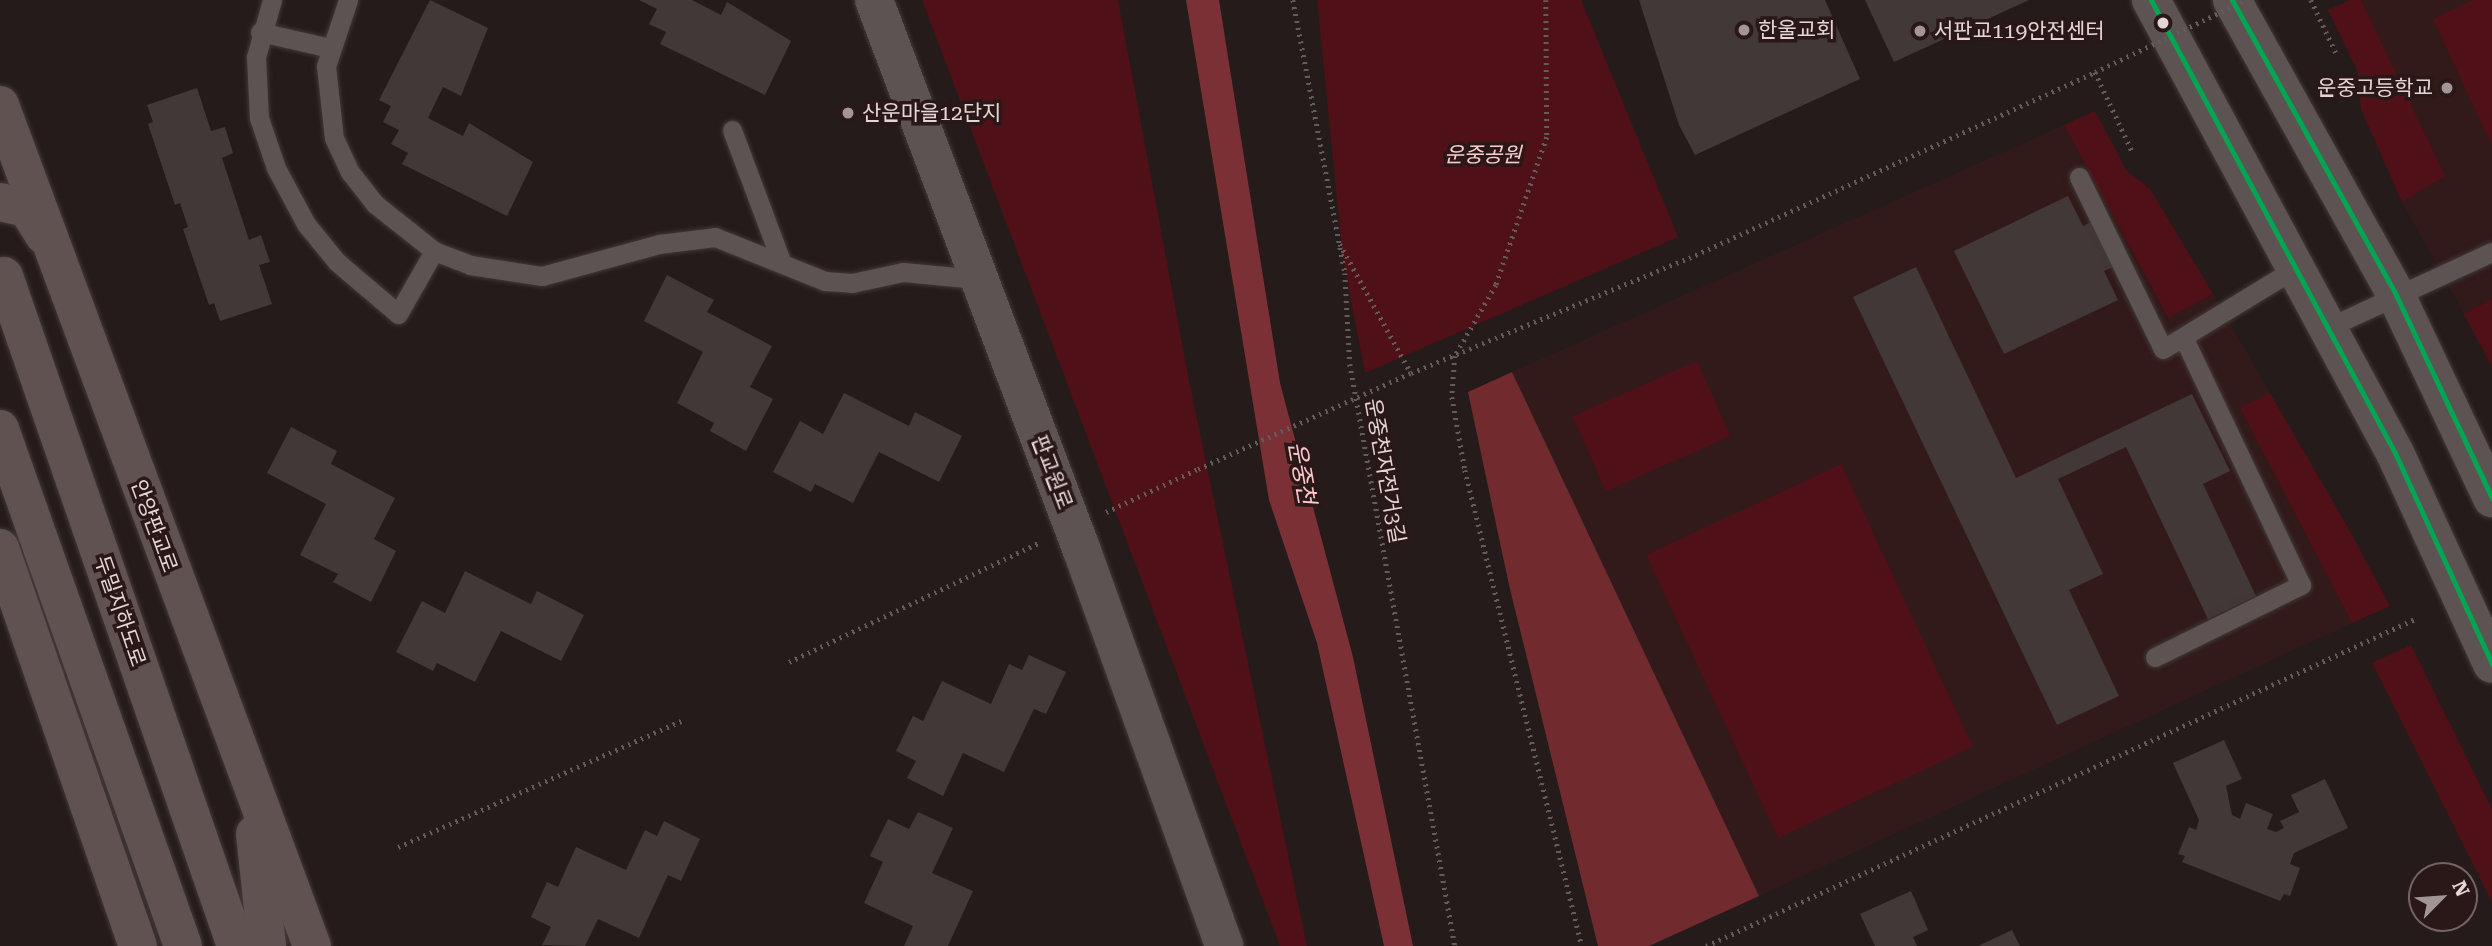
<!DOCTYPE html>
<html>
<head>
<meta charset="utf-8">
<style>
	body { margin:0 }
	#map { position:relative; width:2492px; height:946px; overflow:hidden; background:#261b1b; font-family:"Roboto Serif","Noto Sans KR",serif }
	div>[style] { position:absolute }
	.built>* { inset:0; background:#321a1a }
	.green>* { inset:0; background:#501017; transform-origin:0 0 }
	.forest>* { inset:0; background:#712b2e }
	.water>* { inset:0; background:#7a3034 }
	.building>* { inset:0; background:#423838 }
	.path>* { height:4.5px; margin-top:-2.25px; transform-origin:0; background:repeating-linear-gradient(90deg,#635c5c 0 2px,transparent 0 7px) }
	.roads { filter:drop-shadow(0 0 2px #413838) drop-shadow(0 0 2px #413838) }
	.lane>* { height:19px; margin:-9.5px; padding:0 9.5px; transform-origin:9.5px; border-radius:9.5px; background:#5d5353 }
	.street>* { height:38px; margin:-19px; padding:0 19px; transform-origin:19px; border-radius:19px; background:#5d5353 }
	.secondary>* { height:38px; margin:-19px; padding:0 19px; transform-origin:19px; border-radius:19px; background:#5d5353 }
	.primary>* { height:38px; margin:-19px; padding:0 19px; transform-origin:19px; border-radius:19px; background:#615252 }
	.path-bridge>* { height:4.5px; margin-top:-2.25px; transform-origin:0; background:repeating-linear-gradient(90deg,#635c5c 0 2px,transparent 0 7px) }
	.bus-1>* { height:5px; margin:-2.5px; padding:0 2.5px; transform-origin:2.5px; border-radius:2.5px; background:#00a651 }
	.dots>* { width:19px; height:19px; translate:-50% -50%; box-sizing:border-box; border:4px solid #2a1717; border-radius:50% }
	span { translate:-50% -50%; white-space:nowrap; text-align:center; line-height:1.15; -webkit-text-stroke:7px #2a1717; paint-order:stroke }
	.poi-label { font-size:21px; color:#e5d6d6 }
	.left { translate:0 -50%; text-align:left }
	.right { translate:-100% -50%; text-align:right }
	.park-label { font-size:21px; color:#fdcbca; font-style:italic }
	.street-label { font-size:21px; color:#e5d6d6 }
	.water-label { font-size:23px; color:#fbcac8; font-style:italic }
	.north { position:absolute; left:2408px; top:862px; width:70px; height:70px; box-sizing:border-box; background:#2a1717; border:2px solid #756363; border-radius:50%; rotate:65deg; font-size:19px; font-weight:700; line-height:28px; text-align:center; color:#e5d6d6 }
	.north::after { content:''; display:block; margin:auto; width:24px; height:32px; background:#a29595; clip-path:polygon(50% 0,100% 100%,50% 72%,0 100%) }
</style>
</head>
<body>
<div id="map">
	<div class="built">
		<i style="clip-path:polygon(2361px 0,2492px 0,2492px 299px,2464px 314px,2402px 202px,2444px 176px)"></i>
		<i style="clip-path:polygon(2064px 125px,2167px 317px,2213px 294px,2270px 393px,2240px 408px,2352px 623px,1759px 896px,1512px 372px)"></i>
	</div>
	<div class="green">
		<i style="clip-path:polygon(922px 0,1118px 0,1188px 376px,1307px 946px,1280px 946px)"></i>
		<i style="clip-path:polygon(1317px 0,1581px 0,1678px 237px,1365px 373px,1343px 258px)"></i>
		<i style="clip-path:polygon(2350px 0,2361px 0,2445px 176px,2402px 202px,2361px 109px,2357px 70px,2328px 10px)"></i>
		<i style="clip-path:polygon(2473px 0,2492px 0,2492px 146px,2433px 19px)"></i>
		<i style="clip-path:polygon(2095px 111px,2126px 170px,2150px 189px,2213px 294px,2168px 318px,2064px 125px)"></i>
		<i style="clip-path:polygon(2492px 299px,2492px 367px,2464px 314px)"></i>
		<i style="left:1697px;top:361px;width:82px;height:136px;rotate:66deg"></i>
		<i style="clip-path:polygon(2270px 393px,2347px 526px,2390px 606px,2352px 623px,2240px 408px)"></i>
		<i style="left:1841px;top:464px;width:312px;height:215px;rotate:65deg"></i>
		<i style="clip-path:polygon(2411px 645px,2492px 809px,2492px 902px,2372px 663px)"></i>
	</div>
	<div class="forest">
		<i style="clip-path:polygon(1512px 372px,1759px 896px,1649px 946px,1598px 946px,1509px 585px,1468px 392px)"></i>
	</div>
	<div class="water">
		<i style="clip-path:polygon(1186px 0,1219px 0,1280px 383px,1353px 657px,1413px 946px,1384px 946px,1317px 643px,1269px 500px)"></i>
	</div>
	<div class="building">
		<i style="clip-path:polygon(430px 0,488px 28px,461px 96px,443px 87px,428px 118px,463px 136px,469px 123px,533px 162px,507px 216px,402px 164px,408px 153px,391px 144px,399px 130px,383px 122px,391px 106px,379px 100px)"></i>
		<i style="clip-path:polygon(639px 0,692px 0,721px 15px,727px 2px,791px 41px,765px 95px,660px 44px,666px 32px,649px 24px,657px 9px)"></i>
		<i style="clip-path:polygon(1639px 0,1825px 0,1860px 79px,1695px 155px,1679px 125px)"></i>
		<i style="clip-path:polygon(1865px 0,2029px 0,1894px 62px)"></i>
		<i style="clip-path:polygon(197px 88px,211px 131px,225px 127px,233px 153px,222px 158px,249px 240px,261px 235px,270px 262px,259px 265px,272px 304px,220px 321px,214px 303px,209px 305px,183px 229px,188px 227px,180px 203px,175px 205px,148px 124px,153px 122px,147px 105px)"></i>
		<i style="clip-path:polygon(2068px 196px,2083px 226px,2093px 221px,2115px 266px,2104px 271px,2118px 300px,2004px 354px,1954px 251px)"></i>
		<i style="clip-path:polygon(1916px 267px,2016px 478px,2192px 394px,2230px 471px,2203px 484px,2256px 596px,2208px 619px,2126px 447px,2058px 479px,2103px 574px,2069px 590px,2119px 696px,2057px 725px,1853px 297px)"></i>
		<i style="clip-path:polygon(667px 275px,714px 300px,707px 312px,772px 346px,750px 387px,773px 399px,746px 451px,710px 431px,714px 423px,677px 403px,703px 352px,644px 321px)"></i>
		<i style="clip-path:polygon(844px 393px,909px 426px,915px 412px,962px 436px,939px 482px,879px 452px,853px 503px,815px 484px,811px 492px,773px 472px,800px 421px,823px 434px)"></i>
		<i style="clip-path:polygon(291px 427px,337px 451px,331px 464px,395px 498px,374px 539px,396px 551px,371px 602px,333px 582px,338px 574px,300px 555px,326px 504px,267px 473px)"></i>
		<i style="clip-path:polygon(465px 571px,531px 604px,537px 591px,584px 615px,561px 661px,501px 631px,475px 682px,437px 663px,433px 671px,396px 652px,422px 601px,445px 613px)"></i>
		<i style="clip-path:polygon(1029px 655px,1066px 672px,1046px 714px,1034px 709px,1004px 772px,963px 753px,943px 796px,907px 778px,916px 761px,896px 751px,913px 716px,923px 721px,942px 681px,991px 704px,1009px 664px,1022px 670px)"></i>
		<i style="clip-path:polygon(2224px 740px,2242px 779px,2226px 786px,2232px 815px,2240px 819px,2246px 803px,2273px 814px,2267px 829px,2276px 832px,2284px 828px,2280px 821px,2299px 812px,2291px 795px,2325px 779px,2348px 828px,2294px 853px,2290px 864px,2300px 868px,2290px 896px,2284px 894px,2280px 901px,2182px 862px,2185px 856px,2178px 854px,2189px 827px,2196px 830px,2199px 820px,2173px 763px)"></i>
		<i style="clip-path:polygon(918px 812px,953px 828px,932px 873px,973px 891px,948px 946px,904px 946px,913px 926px,864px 903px,883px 862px,870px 856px,888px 819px,909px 829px)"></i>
		<i style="clip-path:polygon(664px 821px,700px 839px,681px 881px,668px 875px,639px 938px,598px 919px,585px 946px,542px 945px,551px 927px,531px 917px,547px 882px,558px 887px,576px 847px,626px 870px,645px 830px,657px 836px)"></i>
		<i style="clip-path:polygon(1911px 891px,1928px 930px,1913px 937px,1917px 946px,1875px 946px,1860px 914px)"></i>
		<i style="clip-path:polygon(2012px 930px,2020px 946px,1978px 946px)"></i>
	</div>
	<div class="path">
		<i style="left:1293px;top:0;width:278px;rotate:79.2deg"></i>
		<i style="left:1345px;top:273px;width:91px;rotate:86.9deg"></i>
		<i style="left:1350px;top:364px;width:591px;rotate:79.77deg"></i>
		<i style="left:1546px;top:0;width:137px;rotate:89.6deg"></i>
		<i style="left:1547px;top:137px;width:157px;rotate:109deg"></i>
		<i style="left:1496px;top:285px;width:82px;rotate:120deg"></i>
		<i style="left:1455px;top:356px;width:41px;rotate:94.2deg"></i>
		<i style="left:1452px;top:397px;width:74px;rotate:79.9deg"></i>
		<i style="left:1465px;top:470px;width:490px;rotate:76.2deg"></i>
		<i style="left:2311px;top:0;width:61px;rotate:64.7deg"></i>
		<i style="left:1340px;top:244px;width:147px;rotate:61.2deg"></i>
		<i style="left:1411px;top:373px;width:301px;rotate:-22.5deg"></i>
		<i style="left:1689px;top:258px;width:447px;rotate:-24.6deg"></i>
		<i style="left:2095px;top:72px;width:89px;rotate:64.9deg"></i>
		<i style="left:1106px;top:512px;width:102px;rotate:-25.1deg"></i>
		<i style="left:789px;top:662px;width:279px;rotate:-25.5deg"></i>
		<i style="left:398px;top:847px;width:310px;rotate:-24deg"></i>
		<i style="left:1706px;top:946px;width:781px;rotate:-24.76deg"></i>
	</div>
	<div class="roads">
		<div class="lane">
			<i style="left:272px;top:0;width:59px;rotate:105.7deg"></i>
			<i style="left:256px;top:57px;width:61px;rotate:87.2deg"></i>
			<i style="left:259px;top:118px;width:53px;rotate:71.2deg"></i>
			<i style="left:276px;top:168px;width:64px;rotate:61.8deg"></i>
			<i style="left:306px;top:224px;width:49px;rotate:50.8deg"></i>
			<i style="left:337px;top:262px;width:80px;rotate:40.4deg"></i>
			<i style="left:398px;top:314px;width:73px;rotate:-60.3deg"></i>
			<i style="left:348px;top:0;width:70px;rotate:108.4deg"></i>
			<i style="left:326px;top:66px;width:72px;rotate:83.7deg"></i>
			<i style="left:334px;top:138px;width:38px;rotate:65deg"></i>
			<i style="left:350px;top:172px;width:41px;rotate:52deg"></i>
			<i style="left:375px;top:204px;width:75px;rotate:38.5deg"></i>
			<i style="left:434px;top:251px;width:39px;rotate:21deg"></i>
			<i style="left:470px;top:265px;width:73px;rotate:8.7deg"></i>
			<i style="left:542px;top:276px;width:121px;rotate:-15.3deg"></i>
			<i style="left:659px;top:244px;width:56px;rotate:-7.1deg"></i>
			<i style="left:715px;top:237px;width:118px;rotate:21.8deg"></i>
			<i style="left:825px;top:281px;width:27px;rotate:4deg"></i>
			<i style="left:852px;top:283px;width:52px;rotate:-12.2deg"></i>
			<i style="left:903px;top:272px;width:74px;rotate:5.4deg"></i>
			<i style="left:260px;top:32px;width:72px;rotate:12.9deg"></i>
			<i style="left:732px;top:130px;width:140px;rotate:69.5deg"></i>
			<i style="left:2079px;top:177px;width:191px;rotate:64deg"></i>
			<i style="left:2163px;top:349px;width:153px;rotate:-31.4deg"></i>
			<i style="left:2325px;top:329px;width:184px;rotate:-24.8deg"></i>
			<i style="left:2155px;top:657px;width:163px;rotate:-26.3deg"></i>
			<i style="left:2301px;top:585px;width:272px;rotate:-115.4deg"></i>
		</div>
		<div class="street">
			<i style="left:874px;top:0;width:586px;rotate:69.31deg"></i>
			<i style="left:1081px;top:548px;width:423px;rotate:70.2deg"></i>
		</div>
		<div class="secondary">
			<i style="left:2151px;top:0;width:515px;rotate:61.69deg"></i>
			<i style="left:2395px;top:453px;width:232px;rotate:65.3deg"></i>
			<i style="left:2232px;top:0;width:338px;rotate:60.9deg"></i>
			<i style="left:2396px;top:295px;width:225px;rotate:64.7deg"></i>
		</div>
		<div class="primary">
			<i style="left:0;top:105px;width:897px;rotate:69.65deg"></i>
			<i style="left:0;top:202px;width:28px;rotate:13deg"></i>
			<i style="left:27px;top:208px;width:32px;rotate:58deg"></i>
			<i style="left:4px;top:276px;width:709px;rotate:70.9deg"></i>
			<i style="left:0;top:429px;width:548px;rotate:70.51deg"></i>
			<i style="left:0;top:548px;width:421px;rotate:70.9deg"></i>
			<i style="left:255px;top:834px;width:113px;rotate:83.9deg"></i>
		</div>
	</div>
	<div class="path-bridge">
		<i style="left:2095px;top:72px;width:167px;rotate:-25.5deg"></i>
		<i style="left:1198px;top:469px;width:234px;rotate:-24.3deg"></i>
	</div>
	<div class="bus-1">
		<i style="left:2151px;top:0;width:515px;rotate:61.69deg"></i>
		<i style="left:2395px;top:453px;width:232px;rotate:65.3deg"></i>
		<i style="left:2232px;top:0;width:338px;rotate:60.9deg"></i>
		<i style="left:2396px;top:295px;width:225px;rotate:64.7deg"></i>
	</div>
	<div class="dots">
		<i style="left:2163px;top:23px;background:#e5d6d6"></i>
		<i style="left:1744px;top:30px;background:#a29595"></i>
		<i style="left:1920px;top:31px;background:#a29595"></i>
		<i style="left:2447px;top:88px;background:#a29595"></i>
		<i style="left:848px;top:113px;background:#a29595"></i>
	</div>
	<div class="poi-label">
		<span class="left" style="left:1758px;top:30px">한울교회</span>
		<span class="left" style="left:1934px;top:31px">서판교119안전센터</span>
		<span class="right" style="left:2433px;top:88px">운중고등학교</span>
		<span class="left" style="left:862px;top:113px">산운마을12단지</span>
	</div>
	<div class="park-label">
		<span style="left:1483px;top:155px">운중공원</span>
	</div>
	<div class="street-label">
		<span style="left:1385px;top:471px;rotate:80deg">운중천자전거3길</span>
		<span style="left:1052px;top:472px;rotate:69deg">판교원로</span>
		<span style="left:154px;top:526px;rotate:70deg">안양판교로</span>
		<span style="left:120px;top:611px;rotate:71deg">두밀지하도로</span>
	</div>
	<div class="water-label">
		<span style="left:1301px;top:473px;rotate:80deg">운중천</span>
	</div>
	<div class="north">N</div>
</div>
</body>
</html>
